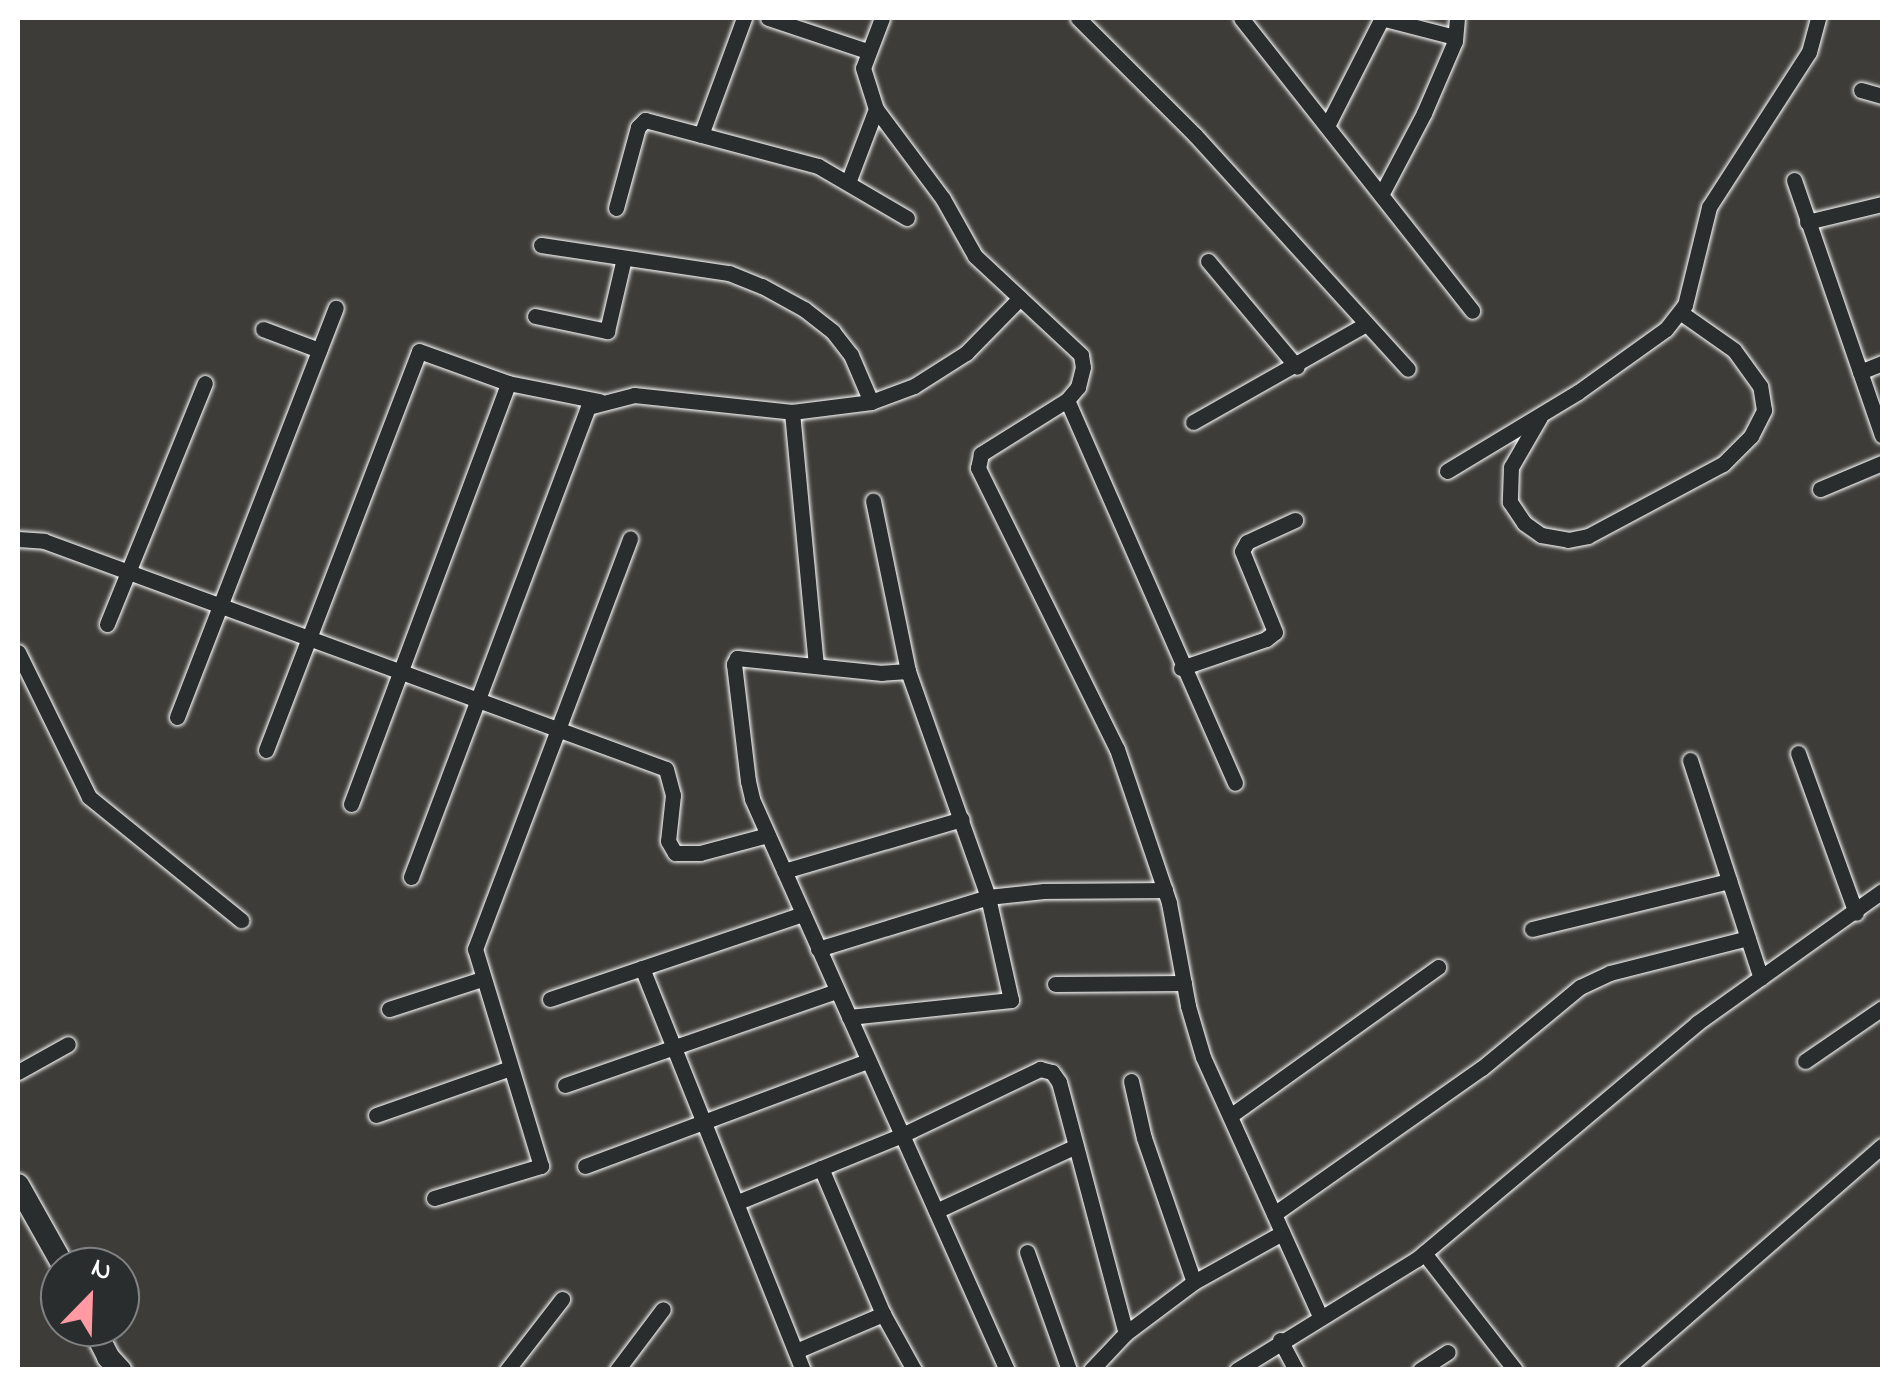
<!DOCTYPE html>
<html>
<head>
<meta charset="utf-8">
<style>
	body { margin:0 }
	#map { position:relative; width:1900px; height:1387px; overflow:hidden; background:#3d3c38; font-family:"Indie Flower",sans-serif }
	div>[style] { position:absolute }
	.roads { filter:drop-shadow(0 0 2px #fff) drop-shadow(0 0 2px #fff) }
	.street>* { height:15px; margin:-7.5px; padding:0 7.5px; transform-origin:7.5px; border-radius:7.5px; background:#2a2d2e }
	.secondary>* { height:22px; margin:-11px; padding:0 11px; transform-origin:11px; border-radius:11px; background:#2a2d2e }
	span { translate:-50% -50%; white-space:nowrap; text-align:center; line-height:1.15; -webkit-text-stroke:9px #2a2d2e; paint-order:stroke }
	.frame { position:absolute; inset:0; border:20px solid #fff; pointer-events:none }
	.north { position:absolute; left:40px; top:1247px; width:100px; height:100px; box-sizing:border-box; background:#2a2d2e; border:2px solid #7f8182; border-radius:50%; rotate:23deg; font-size:28px; font-weight:700; line-height:40px; text-align:center; color:#fff }
	.north::after { content:''; display:block; margin:auto; width:35px; height:45px; background:#ff9aa2; clip-path:polygon(50% 0,100% 100%,50% 72%,0 100%) }
</style>
</head>
<body>
<div id="map">
	<div class="roads">
		<div class="street">
			<i style="left:768px;top:18px;width:104px;rotate:18.4deg"></i>
			<i style="left:882px;top:18px;width:53px;rotate:110.8deg"></i>
			<i style="left:863px;top:68px;width:43px;rotate:72.4deg"></i>
			<i style="left:876px;top:109px;width:112px;rotate:53.3deg"></i>
			<i style="left:943px;top:199px;width:65px;rotate:60.7deg"></i>
			<i style="left:975px;top:256px;width:145px;rotate:43deg"></i>
			<i style="left:1081px;top:355px;width:12px;rotate:81deg"></i>
			<i style="left:1083px;top:367px;width:21px;rotate:104deg"></i>
			<i style="left:1078px;top:387px;width:17px;rotate:130deg"></i>
			<i style="left:1067px;top:400px;width:102px;rotate:147.9deg"></i>
			<i style="left:981px;top:454px;width:14px;rotate:102deg"></i>
			<i style="left:978px;top:468px;width:313px;rotate:63.7deg"></i>
			<i style="left:1117px;top:749px;width:163px;rotate:71.3deg"></i>
			<i style="left:1169px;top:903px;width:105px;rotate:79.5deg"></i>
			<i style="left:1188px;top:1006px;width:53px;rotate:73.6deg"></i>
			<i style="left:1203px;top:1057px;width:284px;rotate:65.7deg"></i>
			<i style="left:1078px;top:18px;width:165px;rotate:45deg"></i>
			<i style="left:1195px;top:135px;width:316px;rotate:47.7deg"></i>
			<i style="left:1241px;top:18px;width:373px;rotate:51.7deg"></i>
			<i style="left:1381px;top:18px;width:76px;rotate:14.4deg"></i>
			<i style="left:1861px;top:90px;width:22px;rotate:16deg"></i>
			<i style="left:1327px;top:126px;width:121px;rotate:-63deg"></i>
			<i style="left:701px;top:135px;width:125px;rotate:-69.8deg"></i>
			<i style="left:849px;top:180px;width:76px;rotate:-69.2deg"></i>
			<i style="left:1794px;top:180px;width:270px;rotate:71deg"></i>
			<i style="left:1381px;top:195px;width:93px;rotate:-62.3deg"></i>
			<i style="left:1424px;top:113px;width:78px;rotate:-66.7deg"></i>
			<i style="left:1455px;top:41px;width:23px;rotate:-85deg"></i>
			<i style="left:616px;top:208px;width:84px;rotate:-74.8deg"></i>
			<i style="left:638px;top:127px;width:10px;rotate:-45deg"></i>
			<i style="left:645px;top:120px;width:179px;rotate:14.9deg"></i>
			<i style="left:818px;top:166px;width:103px;rotate:30.3deg"></i>
			<i style="left:1807px;top:222px;width:77px;rotate:-13.5deg"></i>
			<i style="left:541px;top:245px;width:190px;rotate:8.5deg"></i>
			<i style="left:729px;top:273px;width:35px;rotate:22deg"></i>
			<i style="left:762px;top:286px;width:48px;rotate:28.7deg"></i>
			<i style="left:804px;top:309px;width:37px;rotate:38deg"></i>
			<i style="left:833px;top:332px;width:29px;rotate:52deg"></i>
			<i style="left:851px;top:355px;width:51px;rotate:66.9deg"></i>
			<i style="left:1208px;top:261px;width:138px;rotate:50deg"></i>
			<i style="left:535px;top:316px;width:74px;rotate:11.8deg"></i>
			<i style="left:607px;top:331px;width:75px;rotate:-76.9deg"></i>
			<i style="left:263px;top:329px;width:60px;rotate:20.6deg"></i>
			<i style="left:1860px;top:372px;width:24px;rotate:-22deg"></i>
			<i style="left:1067px;top:400px;width:418px;rotate:66.3deg"></i>
			<i style="left:792px;top:412px;width:254px;rotate:84.6deg"></i>
			<i style="left:1540px;top:417px;width:58px;rotate:120.1deg"></i>
			<i style="left:1511px;top:467px;width:35px;rotate:92deg"></i>
			<i style="left:1510px;top:502px;width:25px;rotate:56deg"></i>
			<i style="left:1524px;top:523px;width:21px;rotate:35deg"></i>
			<i style="left:1541px;top:535px;width:27px;rotate:10deg"></i>
			<i style="left:1568px;top:540px;width:20px;rotate:-11deg"></i>
			<i style="left:1588px;top:536px;width:153px;rotate:-28.1deg"></i>
			<i style="left:1723px;top:464px;width:40px;rotate:-45deg"></i>
			<i style="left:1751px;top:436px;width:29px;rotate:-63deg"></i>
			<i style="left:1764px;top:410px;width:24px;rotate:-99deg"></i>
			<i style="left:1760px;top:386px;width:44px;rotate:-125.8deg"></i>
			<i style="left:1734px;top:350px;width:66px;rotate:-144.9deg"></i>
			<i style="left:1193px;top:422px;width:199px;rotate:-29.5deg"></i>
			<i style="left:1447px;top:471px;width:153px;rotate:-31.1deg"></i>
			<i style="left:1578px;top:392px;width:108px;rotate:-35.6deg"></i>
			<i style="left:1666px;top:329px;width:31px;rotate:-52deg"></i>
			<i style="left:1685px;top:305px;width:101px;rotate:-76.2deg"></i>
			<i style="left:1709px;top:207px;width:184px;rotate:-57.2deg"></i>
			<i style="left:1809px;top:52px;width:35px;rotate:-75deg"></i>
			<i style="left:1820px;top:489px;width:67px;rotate:-22.8deg"></i>
			<i style="left:18px;top:539px;width:26px;rotate:4deg"></i>
			<i style="left:44px;top:541px;width:662px;rotate:20.13deg"></i>
			<i style="left:666px;top:769px;width:27px;rotate:75deg"></i>
			<i style="left:673px;top:795px;width:46px;rotate:96.2deg"></i>
			<i style="left:668px;top:841px;width:14px;rotate:60deg"></i>
			<i style="left:675px;top:853px;width:25px"></i>
			<i style="left:700px;top:853px;width:70px;rotate:-14.8deg"></i>
			<i style="left:107px;top:624px;width:260px;rotate:-67.9deg"></i>
			<i style="left:18px;top:652px;width:161px;rotate:63.9deg"></i>
			<i style="left:89px;top:797px;width:196px;rotate:39deg"></i>
			<i style="left:1181px;top:668px;width:90px;rotate:-18.8deg"></i>
			<i style="left:1266px;top:639px;width:11px;rotate:-38deg"></i>
			<i style="left:1275px;top:632px;width:87px;rotate:-112.2deg"></i>
			<i style="left:1242px;top:551px;width:10px;rotate:-61deg"></i>
			<i style="left:1247px;top:542px;width:53px;rotate:-24.6deg"></i>
			<i style="left:908px;top:671px;width:26px;rotate:176deg"></i>
			<i style="left:882px;top:673px;width:146px;rotate:-174.1deg"></i>
			<i style="left:737px;top:658px;width:7px;rotate:117deg"></i>
			<i style="left:734px;top:664px;width:118px;rotate:83.2deg"></i>
			<i style="left:748px;top:781px;width:18px;rotate:77deg"></i>
			<i style="left:752px;top:799px;width:625px;rotate:65.94deg"></i>
			<i style="left:177px;top:717px;width:439px;rotate:-68.8deg"></i>
			<i style="left:266px;top:750px;width:427px;rotate:-69deg"></i>
			<i style="left:419px;top:351px;width:95px;rotate:19.8deg"></i>
			<i style="left:508px;top:383px;width:93px;rotate:11.2deg"></i>
			<i style="left:1798px;top:753px;width:170px;rotate:70.1deg"></i>
			<i style="left:1690px;top:760px;width:229px;rotate:72deg"></i>
			<i style="left:351px;top:804px;width:449px;rotate:-69.5deg"></i>
			<i style="left:784px;top:871px;width:185px;rotate:-16.3deg"></i>
			<i style="left:411px;top:877px;width:502px;rotate:-69.36deg"></i>
			<i style="left:588px;top:407px;width:48px;rotate:-14.6deg"></i>
			<i style="left:634px;top:395px;width:159px;rotate:6.1deg"></i>
			<i style="left:792px;top:412px;width:80px;rotate:-7.2deg"></i>
			<i style="left:871px;top:402px;width:46px;rotate:-20.4deg"></i>
			<i style="left:914px;top:386px;width:62px;rotate:-32.4deg"></i>
			<i style="left:966px;top:353px;width:77px;rotate:-45.5deg"></i>
			<i style="left:1532px;top:929px;width:203px;rotate:-13.7deg"></i>
			<i style="left:818px;top:949px;width:178px;rotate:-17deg"></i>
			<i style="left:988px;top:897px;width:240px;rotate:-109.5deg"></i>
			<i style="left:908px;top:671px;width:174px;rotate:-101.6deg"></i>
			<i style="left:642px;top:968px;width:433px;rotate:68.2deg"></i>
			<i style="left:1055px;top:984px;width:129px;rotate:-0.4deg"></i>
			<i style="left:550px;top:999px;width:267px;rotate:-18.6deg"></i>
			<i style="left:389px;top:1009px;width:98px;rotate:-17.9deg"></i>
			<i style="left:849px;top:1017px;width:163px;rotate:-6deg"></i>
			<i style="left:1011px;top:1000px;width:106px;rotate:-102.6deg"></i>
			<i style="left:988px;top:897px;width:56px;rotate:-6.1deg"></i>
			<i style="left:1044px;top:891px;width:121px;rotate:-0.5deg"></i>
			<i style="left:1805px;top:1061px;width:93px;rotate:-34.5deg"></i>
			<i style="left:18px;top:1072px;width:57px;rotate:-29.2deg"></i>
			<i style="left:1131px;top:1081px;width:58px;rotate:77.2deg"></i>
			<i style="left:1144px;top:1138px;width:152px;rotate:70.9deg"></i>
			<i style="left:565px;top:1085px;width:288px;rotate:-19.1deg"></i>
			<i style="left:376px;top:1115px;width:142px;rotate:-19.3deg"></i>
			<i style="left:1230px;top:1116px;width:256px;rotate:-35.6deg"></i>
			<i style="left:585px;top:1166px;width:302px;rotate:-20.4deg"></i>
			<i style="left:821px;top:1168px;width:159px;rotate:67deg"></i>
			<i style="left:883px;top:1314px;width:64px;rotate:61deg"></i>
			<i style="left:434px;top:1198px;width:112px;rotate:-16.7deg"></i>
			<i style="left:541px;top:1166px;width:227px;rotate:-106.9deg"></i>
			<i style="left:475px;top:949px;width:439px;rotate:-69.3deg"></i>
			<i style="left:738px;top:1202px;width:177px;rotate:-22.2deg"></i>
			<i style="left:902px;top:1135px;width:153px;rotate:-25.6deg"></i>
			<i style="left:1040px;top:1069px;width:12px;rotate:14deg"></i>
			<i style="left:1052px;top:1072px;width:12px;rotate:55deg"></i>
			<i style="left:1059px;top:1082px;width:260px;rotate:75.1deg"></i>
			<i style="left:936px;top:1211px;width:154px;rotate:-24.9deg"></i>
			<i style="left:1274px;top:1214px;width:254px;rotate:-35.1deg"></i>
			<i style="left:1482px;top:1068px;width:127px;rotate:-39.6deg"></i>
			<i style="left:1580px;top:987px;width:33px;rotate:-25deg"></i>
			<i style="left:1610px;top:973px;width:142px;rotate:-14.2deg"></i>
			<i style="left:1027px;top:1252px;width:125px;rotate:70.4deg"></i>
			<i style="left:1424px;top:1253px;width:148px;rotate:52.1deg"></i>
			<i style="left:1280px;top:1340px;width:34px;rotate:62deg"></i>
			<i style="left:796px;top:1351px;width:95px;rotate:-23deg"></i>
			<i style="left:507px;top:1370px;width:90px;rotate:-52.2deg"></i>
			<i style="left:617px;top:1370px;width:76px;rotate:-53deg"></i>
			<i style="left:1091px;top:1370px;width:51px;rotate:-46.6deg"></i>
			<i style="left:1126px;top:1333px;width:85px;rotate:-36.9deg"></i>
			<i style="left:1194px;top:1282px;width:101px;rotate:-29.1deg"></i>
			<i style="left:1237px;top:1370px;width:211px;rotate:-31.7deg"></i>
			<i style="left:1417px;top:1259px;width:366px;rotate:-40.1deg"></i>
			<i style="left:1697px;top:1023px;width:227px;rotate:-35.5deg"></i>
			<i style="left:1420px;top:1370px;width:33px;rotate:-33deg"></i>
			<i style="left:1625px;top:1370px;width:341px;rotate:-41.1deg"></i>
		</div>
		<div class="secondary">
			<i style="left:18px;top:1185px;width:94px;rotate:60.7deg"></i>
			<i style="left:93px;top:1327px;width:34px;rotate:63deg"></i>
			<i style="left:108px;top:1357px;width:18px;rotate:47deg"></i>
		</div>
	</div>
	<div class="frame"></div>
	<div class="north">N</div>
</div>
</body>
</html>
